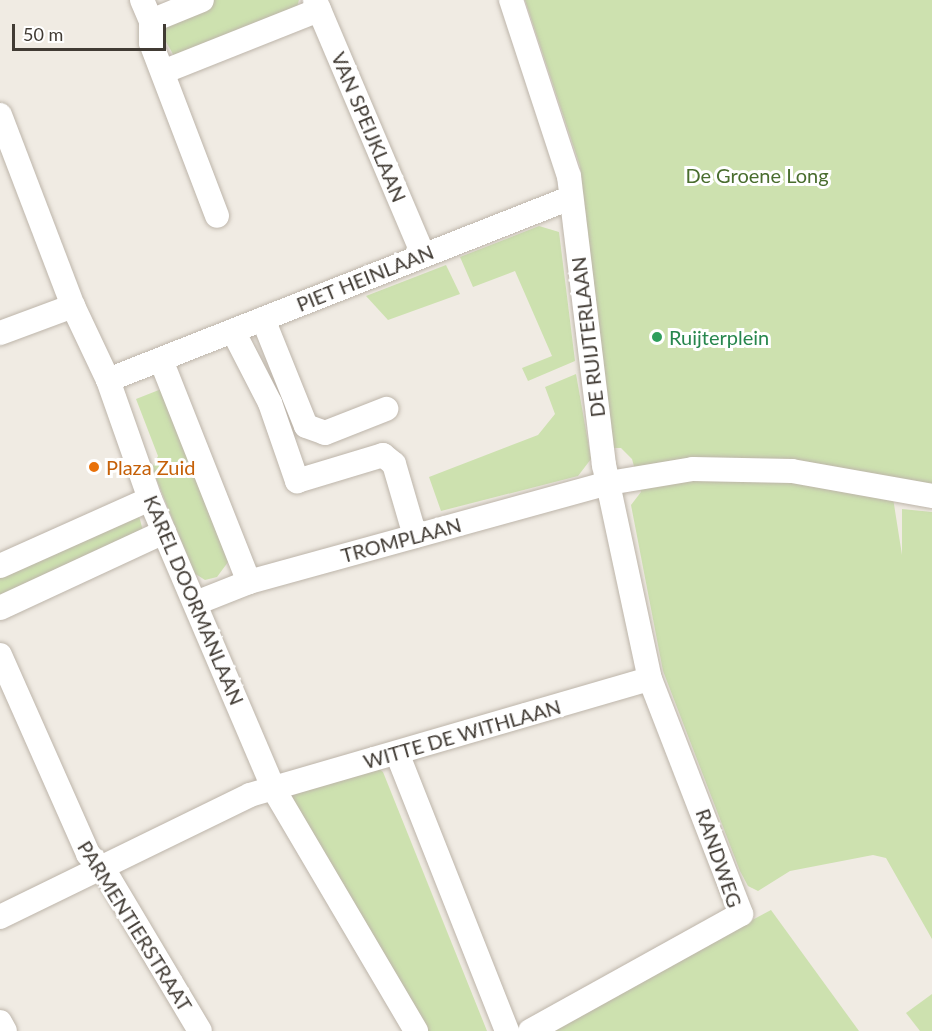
<!DOCTYPE html>
<html>
<head>
<meta charset="utf-8">
<style>
	body { margin:0 }
	#map { position:relative; width:932px; height:1031px; overflow:hidden; background:#f0ebe3; font-family:Lato,sans-serif }
	div>[style] { position:absolute }
	.green>* { inset:0; background:#cde1af }
	.roads { filter:drop-shadow(0 0 2px #bdb5aa) drop-shadow(0 0 2px #bdb5aa) }
	.minor>* { height:24px; margin:-12px; padding:0 12px; transform-origin:12px; border-radius:12px; background:#fff }
	.dots>* { width:16px; height:16px; translate:-50% -50%; box-sizing:border-box; border:3px solid #fff; border-radius:50% }
	span { translate:-50% -50%; white-space:nowrap; text-align:center; line-height:1.15; -webkit-text-stroke:6px #fff; paint-order:stroke }
	.street-label { font-size:20px; color:#413b34 }
	.park-label { font-size:20px; color:#496d2e }
	.leisure-label { font-size:20px; color:#27864d }
	.left { translate:0 -50%; text-align:left }
	.food-label { font-size:20px; color:#c56008 }
	.scale { position:absolute; left:12px; top:24px; width:154px; height:27px; box-sizing:border-box; border:3px solid #413b34; border-top:0; padding-left:8px; font-size:18px; line-height:21px; white-space:nowrap; color:#413b34; -webkit-text-stroke:4px #fff; paint-order:stroke }
</style>
</head>
<body>
<div id="map">
	<div class="green">
		<i style="clip-path:polygon(211px 0,299px 0,297px 7px,174px 56px,161px 33px,163px 24px)"></i>
		<i style="clip-path:polygon(525px 0,932px 0,932px 487px,893px 498px,902px 555px,902px 509px,932px 512px,932px 939px,886px 858px,873px 855px,790px 871px,758px 891px,748px 886px,740px 871px,663px 671px,631px 505px,641px 492px,632px 459px,621px 448px,613px 448px,580px 166px)"></i>
		<i style="clip-path:polygon(539px 226px,559px 232px,575px 361px,528px 381px,522px 368px,552px 356px,515px 271px,473px 287px,460px 257px)"></i>
		<i style="clip-path:polygon(446px 265px,460px 294px,388px 320px,366px 296px)"></i>
		<i style="clip-path:polygon(576px 374px,591px 459px,578px 476px,441px 511px,429px 477px,538px 435px,555px 414px,545px 387px)"></i>
		<i style="clip-path:polygon(164px 388px,231px 558px,217px 577px,205px 580px,194px 573px,152px 468px,158px 456px,136px 399px)"></i>
		<i style="clip-path:polygon(139px 516px,143px 531px,0 602px,0 575px)"></i>
		<i style="clip-path:polygon(377px 767px,383px 772px,487px 1031px,426px 1031px,290px 796px)"></i>
		<i style="clip-path:polygon(771px 910px,859px 1031px,546px 1031px,651px 974px)"></i>
		<i style="clip-path:polygon(932px 994px,932px 1031px,920px 1031px,906px 1013px)"></i>
	</div>
	<div class="roads">
		<div class="minor">
			<i style="left:142px;top:0;width:23px;rotate:67deg"></i>
			<i style="left:151px;top:21px;width:22px;rotate:90deg"></i>
			<i style="left:151px;top:43px;width:185px;rotate:69.1deg"></i>
			<i style="left:315px;top:0;width:277px;rotate:67deg"></i>
			<i style="left:511px;top:0;width:185px;rotate:71.8deg"></i>
			<i style="left:569px;top:176px;width:291px;rotate:83.1deg"></i>
			<i style="left:604px;top:465px;width:219px;rotate:77.9deg"></i>
			<i style="left:650px;top:679px;width:252px;rotate:68.8deg"></i>
			<i style="left:741px;top:914px;width:241px;rotate:151deg"></i>
			<i style="left:151px;top:21px;width:55px;rotate:-22.4deg"></i>
			<i style="left:163px;top:72px;width:168px;rotate:-21.7deg"></i>
			<i style="left:0;top:115px;width:204px;rotate:69.1deg"></i>
			<i style="left:73px;top:306px;width:82px;rotate:64.7deg"></i>
			<i style="left:108px;top:380px;width:126px;rotate:70.6deg"></i>
			<i style="left:150px;top:499px;width:314px;rotate:66.9deg"></i>
			<i style="left:273px;top:788px;width:282px;rotate:59.5deg"></i>
			<i style="left:263px;top:319px;width:115px;rotate:68.1deg"></i>
			<i style="left:306px;top:426px;width:20px;rotate:20deg"></i>
			<i style="left:325px;top:433px;width:66px;rotate:-21.5deg"></i>
			<i style="left:233px;top:331px;width:81px;rotate:62.8deg"></i>
			<i style="left:270px;top:403px;width:83px;rotate:70.9deg"></i>
			<i style="left:297px;top:481px;width:90px;rotate:-16.8deg"></i>
			<i style="left:383px;top:455px;width:14px;rotate:39deg"></i>
			<i style="left:394px;top:464px;width:75px;rotate:73.7deg"></i>
			<i style="left:0;top:333px;width:78px;rotate:-20.3deg"></i>
			<i style="left:161px;top:360px;width:239px;rotate:68.4deg"></i>
			<i style="left:108px;top:380px;width:496px;rotate:-21.5deg"></i>
			<i style="left:0;top:566px;width:164px;rotate:-24.1deg"></i>
			<i style="left:196px;top:603px;width:57px;rotate:-21.6deg"></i>
			<i style="left:249px;top:582px;width:373px;rotate:-15.4deg"></i>
			<i style="left:609px;top:483px;width:85px;rotate:-9.5deg"></i>
			<i style="left:693px;top:469px;width:99px;rotate:1.2deg"></i>
			<i style="left:792px;top:471px;width:142px;rotate:10.1deg"></i>
			<i style="left:0;top:608px;width:181px;rotate:-24.9deg"></i>
			<i style="left:0;top:655px;width:218px;rotate:66.1deg"></i>
			<i style="left:88px;top:854px;width:23px;rotate:45deg"></i>
			<i style="left:104px;top:870px;width:187px;rotate:59.2deg"></i>
			<i style="left:397px;top:753px;width:299px;rotate:68.4deg"></i>
			<i style="left:0;top:917px;width:278px;rotate:-26deg"></i>
			<i style="left:250px;top:795px;width:416px;rotate:-16.2deg"></i>
			<i style="left:0;top:1022px;width:10px;rotate:61deg"></i>
		</div>
	</div>
	<div class="dots">
		<i style="left:657px;top:337px;background:#2e9e5b"></i>
		<i style="left:94px;top:467px;background:#e8710a"></i>
	</div>
	<div class="street-label">
		<span style="left:369px;top:127px;rotate:67deg">VAN SPEIJKLAAN</span>
		<span style="left:365px;top:278px;rotate:-22deg">PIET HEINLAAN</span>
		<span style="left:588px;top:337px;rotate:-97deg">DE RUIJTERLAAN</span>
		<span style="left:401px;top:540px;rotate:-15deg">TROMPLAAN</span>
		<span style="left:194px;top:600px;rotate:67deg">KAREL DOORMANLAAN</span>
		<span style="left:462px;top:734px;rotate:-16deg">WITTE DE WITHLAAN</span>
		<span style="left:719px;top:858px;rotate:71deg">RANDWEG</span>
		<span style="left:135px;top:926px;rotate:58deg">PARMENTIERSTRAAT</span>
	</div>
	<div class="park-label">
		<span style="left:757px;top:175px">De Groene Long</span>
	</div>
	<div class="leisure-label">
		<span class="left" style="left:669px;top:337px">Ruijterplein</span>
	</div>
	<div class="food-label">
		<span class="left" style="left:106px;top:467px">Plaza Zuid</span>
	</div>
	<div class="scale">50 m</div>
</div>
</body>
</html>
